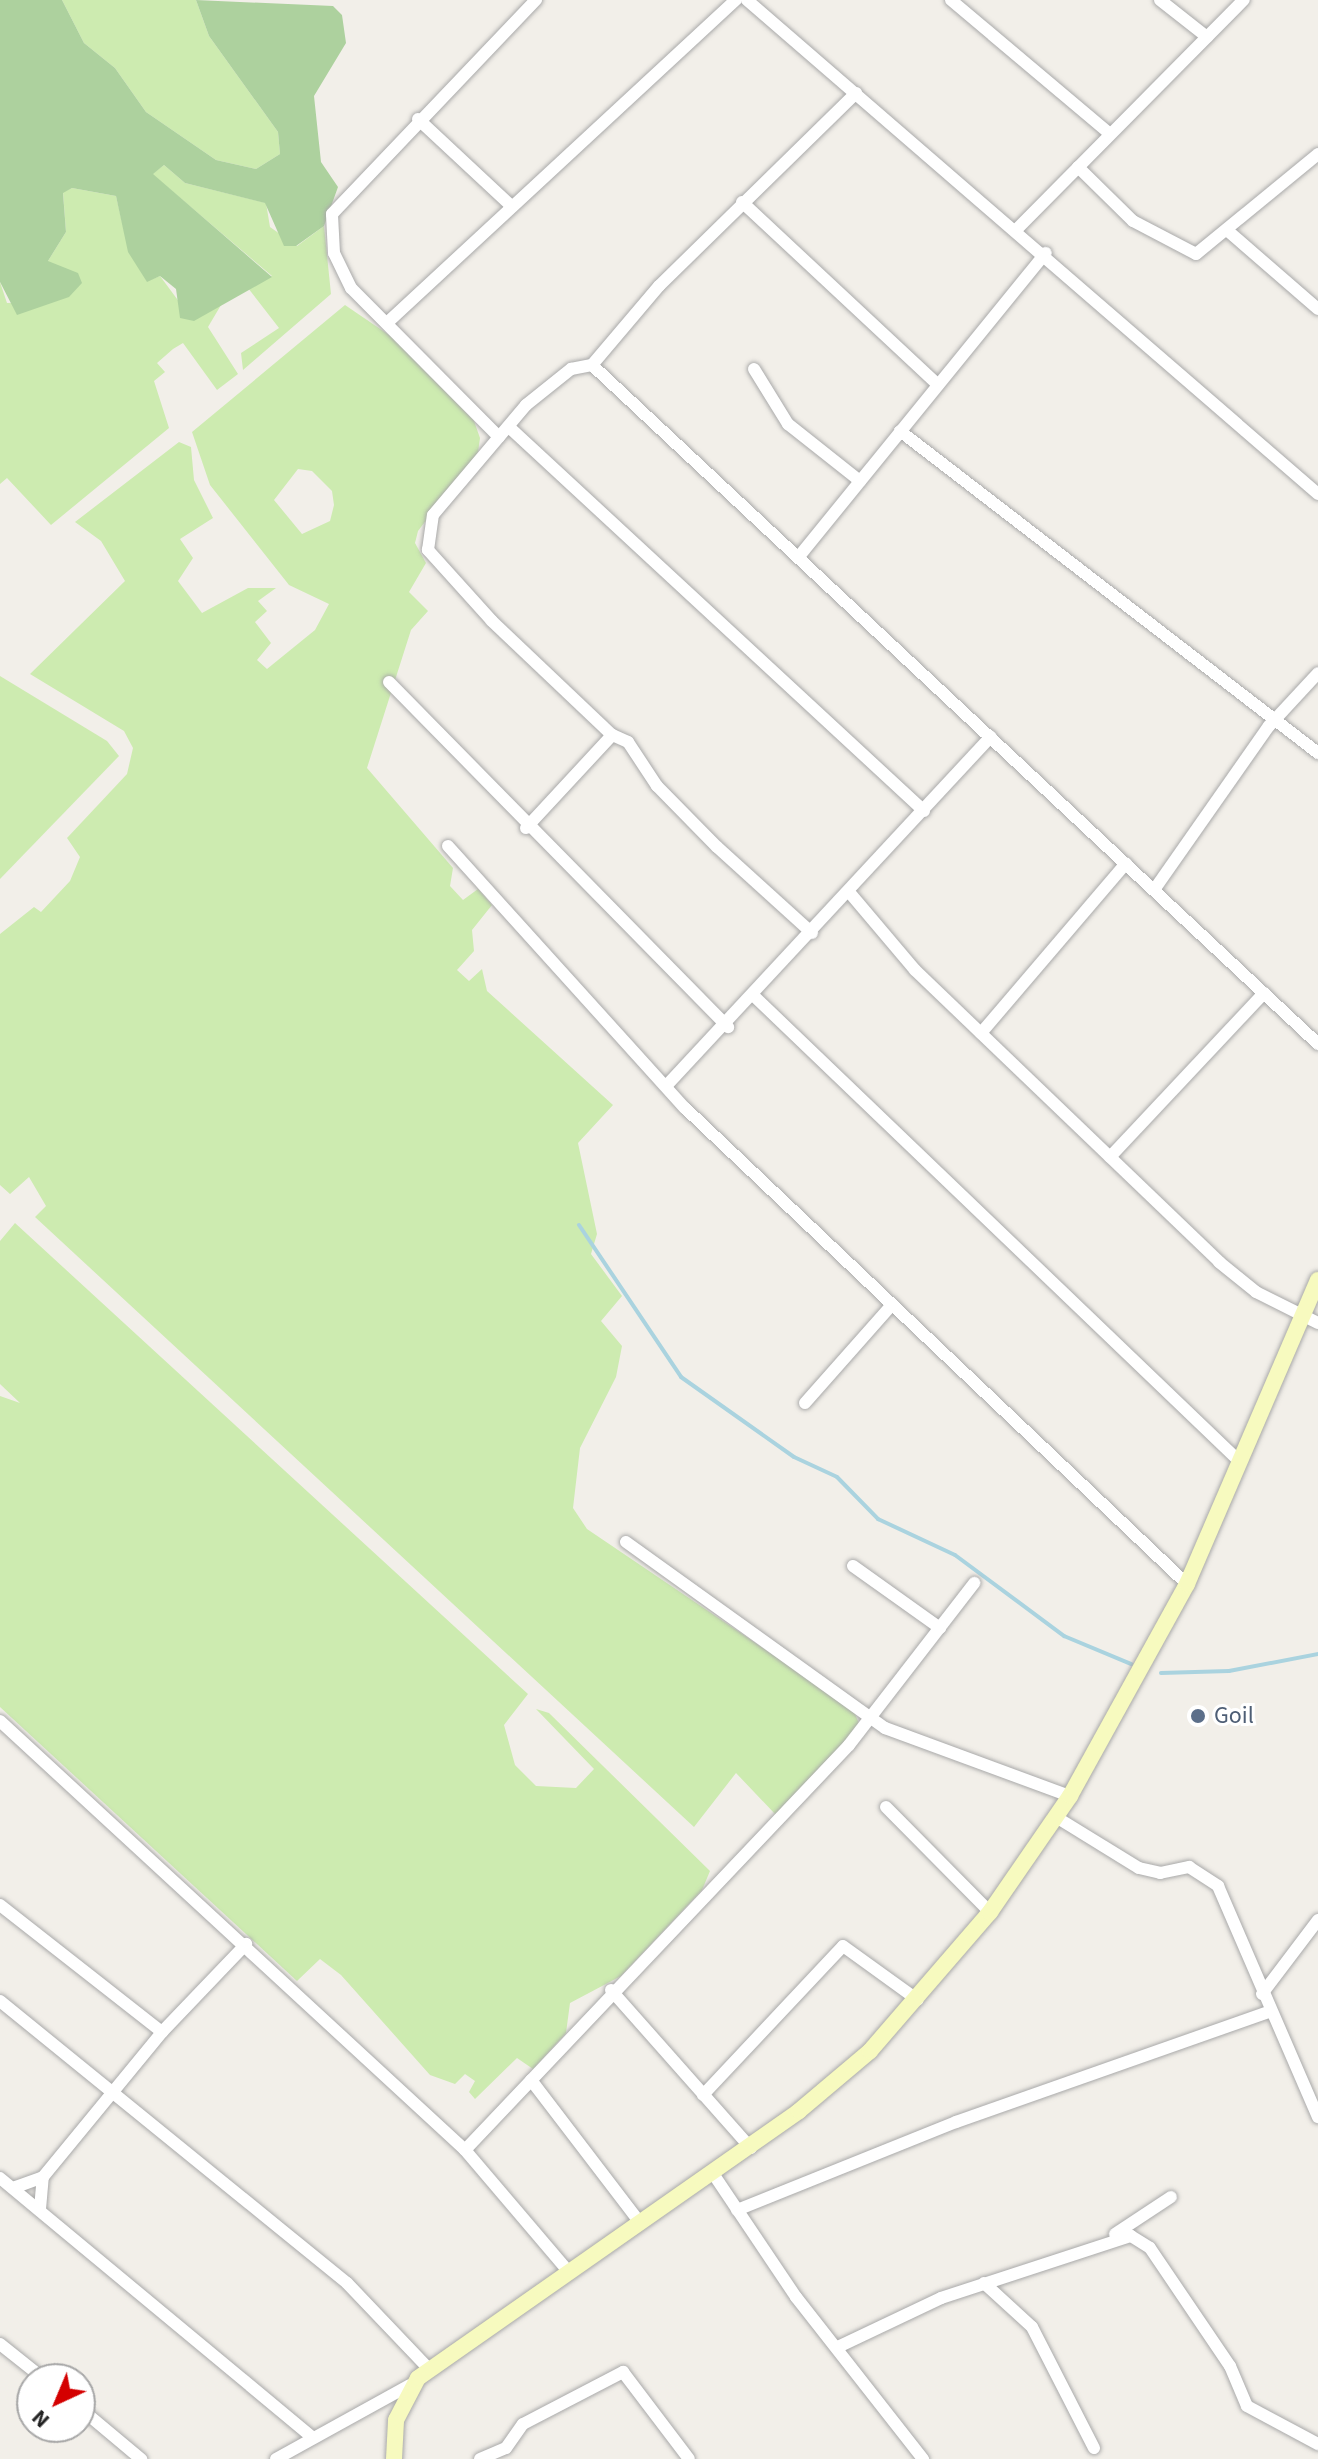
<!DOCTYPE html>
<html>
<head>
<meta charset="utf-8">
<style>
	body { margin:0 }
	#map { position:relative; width:1318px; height:2459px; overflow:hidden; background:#f2efe9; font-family:"Source Sans 3",sans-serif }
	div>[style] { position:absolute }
	.grass>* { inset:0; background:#cdebb0 }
	.forest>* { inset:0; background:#add19e }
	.stream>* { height:4px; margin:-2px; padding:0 2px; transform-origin:2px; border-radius:2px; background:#aad3df }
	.roads { filter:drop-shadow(0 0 2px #a9a9a9) drop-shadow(0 0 2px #a9a9a9) }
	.street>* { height:12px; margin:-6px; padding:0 6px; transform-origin:6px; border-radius:6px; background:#fff }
	.secondary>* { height:16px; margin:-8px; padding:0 8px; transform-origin:8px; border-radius:8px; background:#f7fabf }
	.dots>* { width:22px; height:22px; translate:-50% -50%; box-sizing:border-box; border:4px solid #fff; border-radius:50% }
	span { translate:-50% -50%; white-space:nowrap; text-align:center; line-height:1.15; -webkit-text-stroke:6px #fff; paint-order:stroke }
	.service-label { font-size:24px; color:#4e5e75 }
	.left { translate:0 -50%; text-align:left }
	.north { position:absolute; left:16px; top:2363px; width:80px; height:80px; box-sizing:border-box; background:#fff; border:2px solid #a7a7a7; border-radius:50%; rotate:224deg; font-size:22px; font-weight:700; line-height:32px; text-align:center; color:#222 }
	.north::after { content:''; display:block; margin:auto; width:28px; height:36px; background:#d40000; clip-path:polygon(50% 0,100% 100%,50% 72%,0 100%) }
</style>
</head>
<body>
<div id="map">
	<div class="grass">
		<i style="clip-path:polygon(62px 0,196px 0,209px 36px,278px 132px,280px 154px,256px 169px,216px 160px,146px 112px,115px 68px,84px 43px)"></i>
		<i style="clip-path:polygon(164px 165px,185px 183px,266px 203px,270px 227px,297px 246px,324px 226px,331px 294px,243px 370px,241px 353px,279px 328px,248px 288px,272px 276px,152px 174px)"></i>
		<i style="clip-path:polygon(72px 188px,116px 196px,129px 252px,147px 281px,160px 276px,180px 303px,221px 305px,208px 327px,238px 374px,217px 390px,183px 343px,173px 349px,157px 363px,165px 372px,154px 381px,169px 428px,51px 525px,7px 478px,0 484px,0 282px,7px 303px,53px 302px,48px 261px,66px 232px,63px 192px)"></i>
		<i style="clip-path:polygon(evenodd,345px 305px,392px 337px,474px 421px,480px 438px,478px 452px,418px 531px,415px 543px,426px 563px,409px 592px,428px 611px,411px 630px,367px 768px,453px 868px,450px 886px,463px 900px,478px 889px,492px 905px,472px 930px,474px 951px,457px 970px,469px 981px,482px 969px,487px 991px,613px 1105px,578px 1143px,597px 1234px,591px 1254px,622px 1296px,601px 1321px,622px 1346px,616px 1377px,580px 1448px,573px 1508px,587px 1529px,853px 1709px,860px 1726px,776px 1815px,736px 1773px,694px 1827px,35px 1217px,46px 1206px,29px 1177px,10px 1194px,0 1185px,0 934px,34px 907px,41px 912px,70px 881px,80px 857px,67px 838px,127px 774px,133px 748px,124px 731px,30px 674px,125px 581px,101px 541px,75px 522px,179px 442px,191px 447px,194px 480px,213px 518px,180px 539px,193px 558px,178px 581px,202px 613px,248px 588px,276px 588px,258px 601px,267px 611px,255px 622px,271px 643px,257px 660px,267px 669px,315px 630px,329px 604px,289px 585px,210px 485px,192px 432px,345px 305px,298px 469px,312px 471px,332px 491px,334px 505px,330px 521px,302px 534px,274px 500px,298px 469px)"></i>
		<i style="clip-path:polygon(0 676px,107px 741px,119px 756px,0 879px)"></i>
		<i style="clip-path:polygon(15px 1223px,528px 1694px,504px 1725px,515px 1765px,536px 1786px,576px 1788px,594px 1769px,536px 1709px,549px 1713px,710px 1871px,702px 1890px,621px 1976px,570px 2003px,566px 2033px,533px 2069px,517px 2058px,475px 2099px,469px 2092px,475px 2081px,465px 2074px,455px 2084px,430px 2075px,341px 1975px,320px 1959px,297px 1981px,0 1707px,0 1396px,20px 1403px,0 1384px,0 1241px)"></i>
	</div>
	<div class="forest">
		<i style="clip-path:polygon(0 0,62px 0,84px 43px,115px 68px,146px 112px,216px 160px,256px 169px,280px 154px,278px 132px,209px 36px,196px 0,333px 6px,342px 15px,346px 43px,314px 96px,321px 162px,338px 187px,324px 226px,296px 246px,284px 246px,265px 203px,185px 183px,164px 165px,153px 174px,272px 277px,194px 321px,180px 318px,176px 289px,160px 276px,147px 282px,128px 252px,116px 196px,72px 188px,63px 193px,66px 232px,48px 261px,78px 273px,82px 283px,69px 297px,17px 315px,0 282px)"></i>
	</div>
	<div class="stream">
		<i style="left:579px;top:1225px;width:183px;rotate:56.1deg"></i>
		<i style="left:681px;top:1377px;width:138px;rotate:35.3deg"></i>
		<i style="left:794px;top:1457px;width:47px;rotate:24.9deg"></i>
		<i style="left:837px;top:1477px;width:59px;rotate:45.7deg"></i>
		<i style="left:878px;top:1519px;width:85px;rotate:25.1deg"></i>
		<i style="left:955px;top:1555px;width:136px;rotate:36.6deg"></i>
		<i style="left:1064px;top:1636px;width:73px;rotate:22.7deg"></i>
		<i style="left:1161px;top:1673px;width:68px;rotate:-1.7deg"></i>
		<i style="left:1229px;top:1671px;width:91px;rotate:-10.8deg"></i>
	</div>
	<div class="roads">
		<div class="street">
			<i style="left:747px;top:0;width:755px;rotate:40.86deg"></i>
			<i style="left:951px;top:0;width:208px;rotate:40.1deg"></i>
			<i style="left:1160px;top:0;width:60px;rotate:38.2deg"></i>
			<i style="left:418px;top:119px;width:123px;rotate:43deg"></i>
			<i style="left:1078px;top:167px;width:77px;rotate:44.5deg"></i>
			<i style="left:1133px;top:221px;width:71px;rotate:27.6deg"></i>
			<i style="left:1196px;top:254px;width:158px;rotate:-39.3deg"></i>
			<i style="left:742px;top:202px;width:268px;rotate:43deg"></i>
			<i style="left:1018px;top:228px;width:321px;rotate:-45.3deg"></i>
			<i style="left:1228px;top:231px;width:119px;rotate:40.9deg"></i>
			<i style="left:388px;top:322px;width:474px;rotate:-42.8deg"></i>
			<i style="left:592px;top:365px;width:104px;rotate:-49.7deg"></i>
			<i style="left:659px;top:286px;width:276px;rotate:-44.4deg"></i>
			<i style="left:754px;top:369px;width:65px;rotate:58.3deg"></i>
			<i style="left:788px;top:424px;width:92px;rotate:38.4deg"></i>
			<i style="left:510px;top:428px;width:564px;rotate:42.77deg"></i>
			<i style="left:900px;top:431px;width:528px;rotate:37.61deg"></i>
			<i style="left:499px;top:437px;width:210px;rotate:-134.8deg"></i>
			<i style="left:351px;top:288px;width:39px;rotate:-116deg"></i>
			<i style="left:334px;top:253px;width:39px;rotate:-93deg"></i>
			<i style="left:332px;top:214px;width:296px;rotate:-46.4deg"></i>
			<i style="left:801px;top:554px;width:388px;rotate:-50.9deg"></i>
			<i style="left:389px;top:682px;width:484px;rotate:45.5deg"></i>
			<i style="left:526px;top:828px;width:127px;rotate:-47.2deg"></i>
			<i style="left:448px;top:846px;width:353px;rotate:47.9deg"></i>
			<i style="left:685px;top:1108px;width:692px;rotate:43.48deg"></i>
			<i style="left:1154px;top:890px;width:200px;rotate:-55deg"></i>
			<i style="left:1269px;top:726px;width:72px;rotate:-47.2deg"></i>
			<i style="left:849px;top:892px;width:102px;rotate:49.8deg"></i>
			<i style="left:915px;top:970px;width:422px;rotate:43.8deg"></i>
			<i style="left:1219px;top:1262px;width:48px;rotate:39deg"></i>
			<i style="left:1256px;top:1292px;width:69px;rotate:26.6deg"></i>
			<i style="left:812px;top:933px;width:128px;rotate:-137.8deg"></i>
			<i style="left:717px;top:847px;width:86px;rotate:-134.5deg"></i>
			<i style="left:657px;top:786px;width:53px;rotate:-123.4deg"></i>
			<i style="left:628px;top:742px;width:17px;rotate:-156deg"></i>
			<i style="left:612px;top:735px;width:166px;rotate:-136.5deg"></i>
			<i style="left:492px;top:621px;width:96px;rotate:-132deg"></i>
			<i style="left:428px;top:550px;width:35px;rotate:-82deg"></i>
			<i style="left:433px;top:515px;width:144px;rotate:-49.8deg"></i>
			<i style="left:526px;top:405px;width:58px;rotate:-38.7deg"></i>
			<i style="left:571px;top:369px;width:21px;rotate:-11deg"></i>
			<i style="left:592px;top:365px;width:994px;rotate:43.08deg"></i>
			<i style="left:755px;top:997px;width:672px;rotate:43.79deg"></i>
			<i style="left:981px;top:1033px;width:223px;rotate:-49.5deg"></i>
			<i style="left:668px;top:1084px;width:474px;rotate:-47.1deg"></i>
			<i style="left:1110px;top:1157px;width:225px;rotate:-46.8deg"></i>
			<i style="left:805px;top:1403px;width:128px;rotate:-48.5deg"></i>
			<i style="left:626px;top:1542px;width:319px;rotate:35.7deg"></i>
			<i style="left:885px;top:1728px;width:197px;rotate:20.2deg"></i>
			<i style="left:853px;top:1566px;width:107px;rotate:35.5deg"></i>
			<i style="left:0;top:1721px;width:633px;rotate:42.69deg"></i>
			<i style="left:465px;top:2150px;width:159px;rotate:49.6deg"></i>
			<i style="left:886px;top:1807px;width:148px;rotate:45.3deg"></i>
			<i style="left:1056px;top:1817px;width:97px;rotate:31.6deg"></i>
			<i style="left:1139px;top:1868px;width:22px;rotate:13deg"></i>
			<i style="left:1160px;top:1873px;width:30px;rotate:-12deg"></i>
			<i style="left:1189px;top:1867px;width:35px;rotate:33deg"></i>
			<i style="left:1218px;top:1886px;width:252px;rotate:66.6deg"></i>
			<i style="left:0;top:1905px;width:206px;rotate:38.1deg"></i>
			<i style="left:611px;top:1990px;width:211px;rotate:48.5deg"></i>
			<i style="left:1262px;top:1994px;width:93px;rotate:-52.9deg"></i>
			<i style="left:0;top:2001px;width:447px;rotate:39.1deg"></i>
			<i style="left:347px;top:2283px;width:119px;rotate:46.4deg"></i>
			<i style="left:531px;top:2080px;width:181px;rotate:52.6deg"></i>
			<i style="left:703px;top:2095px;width:204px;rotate:-46.8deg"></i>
			<i style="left:843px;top:1946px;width:92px;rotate:35.8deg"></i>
			<i style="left:465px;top:2150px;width:558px;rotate:-46.52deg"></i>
			<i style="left:849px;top:1745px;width:205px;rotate:-52.3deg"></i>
			<i style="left:714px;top:2175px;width:147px;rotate:56.1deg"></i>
			<i style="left:796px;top:2297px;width:206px;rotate:51.9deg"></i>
			<i style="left:0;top:2178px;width:404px;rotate:39.7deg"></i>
			<i style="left:13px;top:2188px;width:32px;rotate:-20deg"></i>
			<i style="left:43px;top:2177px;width:188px;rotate:-50.6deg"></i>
			<i style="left:162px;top:2032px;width:122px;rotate:-46.3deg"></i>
			<i style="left:40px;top:2209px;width:32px;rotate:-85deg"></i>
			<i style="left:737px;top:2210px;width:236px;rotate:-21.9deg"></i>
			<i style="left:956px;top:2122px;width:332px;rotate:-19.4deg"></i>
			<i style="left:1115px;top:2234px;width:67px;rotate:-33.5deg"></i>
			<i style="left:984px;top:2283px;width:65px;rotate:42.5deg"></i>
			<i style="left:1032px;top:2327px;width:136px;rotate:62.9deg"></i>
			<i style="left:0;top:2344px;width:56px;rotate:38.5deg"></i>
			<i style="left:840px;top:2346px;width:112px;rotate:-25.4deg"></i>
			<i style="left:941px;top:2298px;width:200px;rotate:-18.1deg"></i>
			<i style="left:1131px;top:2236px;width:22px;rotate:32deg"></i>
			<i style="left:1150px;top:2248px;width:143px;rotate:55.9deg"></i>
			<i style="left:1230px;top:2366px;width:43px;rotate:67deg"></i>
			<i style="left:1247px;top:2406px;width:81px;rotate:28.2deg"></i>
			<i style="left:80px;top:2408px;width:80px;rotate:39.9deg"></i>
			<i style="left:276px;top:2459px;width:153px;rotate:-28.9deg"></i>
			<i style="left:480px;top:2459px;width:28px;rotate:-23deg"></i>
			<i style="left:506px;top:2448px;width:29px;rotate:-55deg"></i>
			<i style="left:523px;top:2424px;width:113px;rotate:-27.5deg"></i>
			<i style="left:623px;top:2372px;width:109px;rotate:52.8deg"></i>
		</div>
		<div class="secondary">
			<i style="left:394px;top:2459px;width:39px;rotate:-87deg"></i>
			<i style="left:396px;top:2420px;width:47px;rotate:-62.4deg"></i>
			<i style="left:418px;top:2378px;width:465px;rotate:-35deg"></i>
			<i style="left:799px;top:2111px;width:93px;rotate:-40.2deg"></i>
			<i style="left:870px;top:2051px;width:184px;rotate:-49.2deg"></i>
			<i style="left:990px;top:1912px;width:141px;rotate:-55.4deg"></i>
			<i style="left:1070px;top:1796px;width:242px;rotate:-61.1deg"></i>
			<i style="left:1187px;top:1584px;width:331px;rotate:-66.7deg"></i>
		</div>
	</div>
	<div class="dots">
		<i style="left:1198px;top:1716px;background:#5c6f8a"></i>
	</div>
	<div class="service-label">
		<span class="left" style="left:1214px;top:1716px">Goil</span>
	</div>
	<div class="north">N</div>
</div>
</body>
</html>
